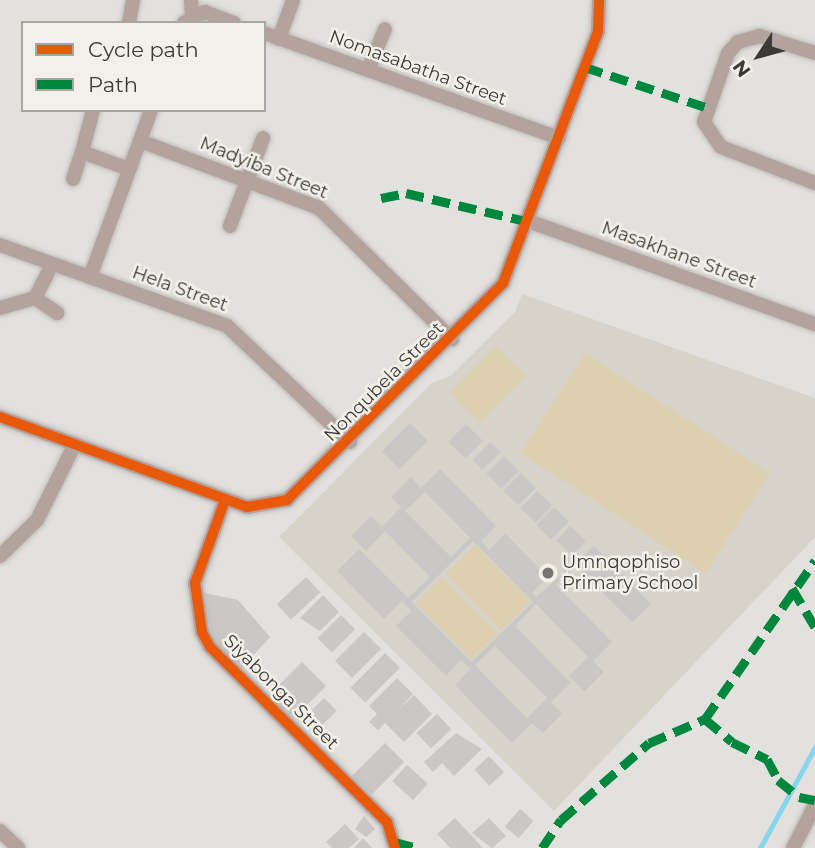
<!DOCTYPE html>
<html>
<head>
<meta charset="utf-8">
<style>
	body { margin:0 }
	#map { position:relative; width:815px; height:848px; overflow:hidden; background:#e3e1de; font-family:Montserrat,sans-serif }
	div>[style] { position:absolute }
	.built>* { inset:0; background:#d7d3cb }
	.green>* { inset:0; background:#dcd0b1; transform-origin:0 0 }
	.stream>* { height:5px; margin:-2.5px; padding:0 2.5px; transform-origin:2.5px; border-radius:2.5px; background:#87d6ed }
	.building>* { inset:0; background:#cac8c6; transform-origin:0 0 }
	.roads { filter:drop-shadow(0 0 2px #bdbcba) drop-shadow(0 0 2px #bdbcba) }
	.minor>* { height:14px; margin:-7px; padding:0 7px; transform-origin:7px; border-radius:7px; background:#b4a29d }
	.quiet>* { height:9px; margin-top:-4.5px; transform-origin:0; background:repeating-linear-gradient(90deg,#00873e 0 18px,transparent 0 27px) }
	.cycleway>* { height:10px; margin:-5px; padding:0 5px; transform-origin:5px; border-radius:5px; background:#e8590c }
	.dots>* { width:19px; height:19px; translate:-50% -50%; box-sizing:border-box; border:4px solid #f2f0e9; border-radius:50% }
	span { translate:-50% -50%; white-space:nowrap; text-align:center; line-height:1.15; -webkit-text-stroke:5px #f2f0e9; paint-order:stroke }
	.street-label { font-size:18px; color:#3b3a37 }
	.poi-label { font-size:18px; color:#3b3a37 }
	.left { translate:0 -50%; text-align:left }
	.legend { position:absolute; left:21px; top:21px; width:245px; height:91px; box-sizing:border-box; background:#f2f0e9; border:2px solid #a9a7a2; margin:0; padding:9px 12px; list-style:none; font-size:21px; color:#3b3a37 }
	.legend li { display:flex; align-items:center; gap:14px; height:35px }
	.legend b { width:35px; border:2px solid #a9a7a2 }
	.north { position:absolute; left:724px; top:21px; width:70px; height:70px; -webkit-text-stroke:5px #f2f0e9; paint-order:stroke; rotate:234deg; font-size:19px; font-weight:700; line-height:28px; text-align:center; color:#3b3a37 }
	.north::after { content:''; display:block; margin:auto; width:24px; height:32px; background:#3b3a37; clip-path:polygon(50% 0,100% 100%,50% 72%,0 100%) }
</style>
</head>
<body>
<div id="map">
	<div class="built">
		<i style="clip-path:polygon(522px 294px,815px 398px,815px 537px,554px 811px,279px 537px,432px 383px,450px 376px,515px 312px)"></i>
	</div>
	<div class="green">
		<i style="left:496px;top:347px;width:41px;height:65px;rotate:45deg"></i>
		<i style="left:585px;top:353px;width:221px;height:119px;rotate:33deg"></i>
		<i style="left:475px;top:545px;width:79px;height:42px;rotate:45deg"></i>
		<i style="left:442px;top:577px;width:79px;height:37px;rotate:45deg"></i>
	</div>
	<div class="stream">
		<i style="left:760px;top:848px;width:115px;rotate:-61.4deg"></i>
	</div>
	<div class="building">
		<i style="left:410px;top:423px;width:25px;height:40px;rotate:45deg"></i>
		<i style="left:466px;top:424px;width:24px;height:25px;rotate:45deg"></i>
		<i style="clip-path:polygon(490px 442px,501px 452px,482px 470px,473px 460px)"></i>
		<i style="left:504px;top:456px;width:21px;height:25px;rotate:45deg"></i>
		<i style="clip-path:polygon(evenodd,440px 469px,496px 526px,481px 541px,489px 550px,505px 533px,548px 577px,532px 593px,536px 597px,594px 546px,651px 604px,632px 622px,576px 566px,556px 585px,612px 642px,593px 661px,604px 672px,584px 692px,569px 676px,588px 657px,536px 604px,515px 626px,571px 683px,551px 702px,562px 714px,543px 733px,532px 723px,512px 743px,455px 685px,470px 669px,461px 660px,446px 676px,396px 626px,411px 611px,402px 601px,384px 619px,337px 571px,359px 549px,408px 598px,430px 577px,385px 531px,366px 551px,351px 536px,371px 516px,382px 527px,401px 507px,391px 497px,411px 477px,421px 488px,440px 469px,425px 492px,470px 538px,451px 557px,405px 511px,425px 492px,440px 469px,473px 541px,533px 602px,471px 662px,412px 602px,473px 541px,440px 469px,495px 646px,547px 698px,527px 718px,475px 665px,495px 646px)"></i>
		<i style="left:521px;top:473px;width:21px;height:25px;rotate:45deg"></i>
		<i style="left:537px;top:491px;width:21px;height:24px;rotate:43deg"></i>
		<i style="left:554px;top:507px;width:21px;height:25px;rotate:45deg"></i>
		<i style="left:570px;top:526px;width:22px;height:20px;rotate:43deg"></i>
		<i style="left:306px;top:577px;width:21px;height:40px;rotate:47deg"></i>
		<i style="clip-path:polygon(200px 592px,238px 600px,270px 637px,240px 670px,212px 644px)"></i>
		<i style="clip-path:polygon(323px 595px,339px 612px,320px 631px,300px 618px)"></i>
		<i style="left:341px;top:615px;width:20px;height:33px;rotate:45deg"></i>
		<i style="left:364px;top:632px;width:24px;height:41px;rotate:45deg"></i>
		<i style="left:385px;top:653px;width:21px;height:49px;rotate:45deg"></i>
		<i style="left:302px;top:662px;width:34px;height:47px;rotate:45deg"></i>
		<i style="clip-path:polygon(397px 678px,413px 694px,398px 710px,414px 695px,432px 714px,404px 742px,385px 723px,378px 730px,369px 722px,377px 714px,369px 706px)"></i>
		<i style="left:324px;top:698px;width:18px;height:21px;rotate:45deg"></i>
		<i style="left:437px;top:714px;width:21px;height:28px;rotate:47deg"></i>
		<i style="clip-path:polygon(456px 733px,482px 749px,454px 776px,442px 763px,433px 772px,424px 762px)"></i>
		<i style="left:385px;top:743px;width:27px;height:47px;rotate:45deg"></i>
		<i style="left:489px;top:756px;width:22px;height:20px;rotate:47deg"></i>
		<i style="left:407px;top:765px;width:28px;height:22px;rotate:42deg"></i>
		<i style="left:520px;top:809px;width:18px;height:23px;rotate:41deg"></i>
		<i style="clip-path:polygon(364px 816px,375px 829px,366px 837px,355px 829px)"></i>
		<i style="clip-path:polygon(455px 818px,483px 848px,450px 848px,437px 834px)"></i>
		<i style="clip-path:polygon(489px 818px,506px 836px,492px 848px,472px 833px)"></i>
		<i style="clip-path:polygon(345px 824px,359px 839px,349px 848px,332px 848px,326px 842px)"></i>
		<i style="clip-path:polygon(363px 838px,372px 848px,354px 848px)"></i>
	</div>
	<div class="roads">
		<div class="minor">
			<i style="left:191px;top:0;width:15px;rotate:86deg"></i>
			<i style="left:129px;top:23px;width:23px;rotate:-80deg"></i>
			<i style="left:184px;top:23px;width:24px;rotate:-28deg"></i>
			<i style="left:205px;top:12px;width:31px;rotate:21deg"></i>
			<i style="left:264px;top:33px;width:313px;rotate:19.6deg"></i>
			<i style="left:279px;top:39px;width:41px;rotate:-70.3deg"></i>
			<i style="left:815px;top:53px;width:58px;rotate:-162.8deg"></i>
			<i style="left:760px;top:36px;width:23px;rotate:165deg"></i>
			<i style="left:738px;top:42px;width:15px;rotate:132deg"></i>
			<i style="left:728px;top:53px;width:73px;rotate:109.2deg"></i>
			<i style="left:704px;top:122px;width:30px;rotate:56deg"></i>
			<i style="left:721px;top:147px;width:101px;rotate:21deg"></i>
			<i style="left:368px;top:70px;width:44px;rotate:-67.5deg"></i>
			<i style="left:93px;top:110px;width:43px;rotate:104.7deg"></i>
			<i style="left:82px;top:152px;width:50px;rotate:19.9deg"></i>
			<i style="left:140px;top:141px;width:191px;rotate:20.5deg"></i>
			<i style="left:319px;top:208px;width:187px;rotate:44.6deg"></i>
			<i style="left:73px;top:179px;width:28px;rotate:-72deg"></i>
			<i style="left:531px;top:222px;width:302px;rotate:19.8deg"></i>
			<i style="left:230px;top:226px;width:94px;rotate:-69.4deg"></i>
			<i style="left:0;top:245px;width:241px;rotate:19.6deg"></i>
			<i style="left:227px;top:326px;width:169px;rotate:43.3deg"></i>
			<i style="left:90px;top:277px;width:178px;rotate:-69.9deg"></i>
			<i style="left:35px;top:298px;width:27px;rotate:34deg"></i>
			<i style="left:0;top:308px;width:36px;rotate:-16deg"></i>
			<i style="left:35px;top:298px;width:38px;rotate:-63deg"></i>
			<i style="left:0;top:417px;width:263px;rotate:20deg"></i>
			<i style="left:247px;top:507px;width:41px;rotate:-9.9deg"></i>
			<i style="left:287px;top:500px;width:306px;rotate:-45.1deg"></i>
			<i style="left:503px;top:283px;width:269px;rotate:-69.3deg"></i>
			<i style="left:598px;top:31px;width:31px;rotate:-88deg"></i>
			<i style="left:225px;top:500px;width:88px;rotate:109.9deg"></i>
			<i style="left:195px;top:583px;width:49px;rotate:81.9deg"></i>
			<i style="left:202px;top:632px;width:17px;rotate:62deg"></i>
			<i style="left:210px;top:647px;width:249px;rotate:44.7deg"></i>
			<i style="left:387px;top:822px;width:27px;rotate:73deg"></i>
			<i style="left:0;top:556px;width:52px;rotate:-44.2deg"></i>
			<i style="left:37px;top:520px;width:85px;rotate:-63.4deg"></i>
			<i style="left:0;top:831px;width:25px;rotate:43deg"></i>
			<i style="left:793px;top:848px;width:48px;rotate:-62.9deg"></i>
		</div>
	</div>
	<div class="quiet">
		<i style="left:585px;top:67px;width:130px;rotate:18.4deg"></i>
		<i style="left:381px;top:198px;width:25px;rotate:-11deg"></i>
		<i style="left:406px;top:193px;width:128px;rotate:13.1deg"></i>
		<i style="left:792px;top:588px;width:45px;rotate:59.5deg"></i>
		<i style="left:705px;top:719px;width:193px;rotate:-55.2deg"></i>
		<i style="left:395px;top:842px;width:23px;rotate:15deg"></i>
		<i style="left:542px;top:848px;width:34px;rotate:-56deg"></i>
		<i style="left:561px;top:820px;width:117px;rotate:-41.2deg"></i>
		<i style="left:649px;top:743px;width:61px;rotate:-23.2deg"></i>
		<i style="left:705px;top:719px;width:35px;rotate:40deg"></i>
		<i style="left:732px;top:742px;width:39px;rotate:26deg"></i>
		<i style="left:767px;top:759px;width:24px;rotate:62deg"></i>
		<i style="left:778px;top:780px;width:27px;rotate:39deg"></i>
		<i style="left:799px;top:797px;width:16px;rotate:11deg"></i>
	</div>
	<div class="cycleway">
		<i style="left:0;top:417px;width:263px;rotate:20deg"></i>
		<i style="left:247px;top:507px;width:41px;rotate:-9.9deg"></i>
		<i style="left:287px;top:500px;width:306px;rotate:-45.1deg"></i>
		<i style="left:503px;top:283px;width:269px;rotate:-69.3deg"></i>
		<i style="left:598px;top:31px;width:31px;rotate:-88deg"></i>
		<i style="left:225px;top:500px;width:88px;rotate:109.9deg"></i>
		<i style="left:195px;top:583px;width:49px;rotate:81.9deg"></i>
		<i style="left:202px;top:632px;width:17px;rotate:62deg"></i>
		<i style="left:210px;top:647px;width:249px;rotate:44.7deg"></i>
		<i style="left:387px;top:822px;width:27px;rotate:73deg"></i>
	</div>
	<div class="dots">
		<i style="left:548px;top:573px;background:#767471"></i>
	</div>
	<div class="street-label">
		<span style="left:418px;top:68px;rotate:20deg">Nomasabatha Street</span>
		<span style="left:264px;top:168px;rotate:22deg">Madyiba Street</span>
		<span style="left:679px;top:255px;rotate:20deg">Masakhane Street</span>
		<span style="left:180px;top:289px;rotate:20deg">Hela Street</span>
		<span style="left:384px;top:382px;rotate:-45deg">Nonqubela Street</span>
		<span style="left:281px;top:692px;rotate:45deg">Siyabonga Street</span>
	</div>
	<div class="poi-label">
		<span class="left" style="left:562px;top:573px">Umnqophiso<br>Primary School</span>
	</div>
	<ul class="legend">
	<li><b style="height:9px;background:#e8590c"></b>Cycle path</li>
	<li><b style="height:9px;background:#00873e"></b>Path</li>
	</ul>
	<div class="north">N</div>
</div>
</body>
</html>
